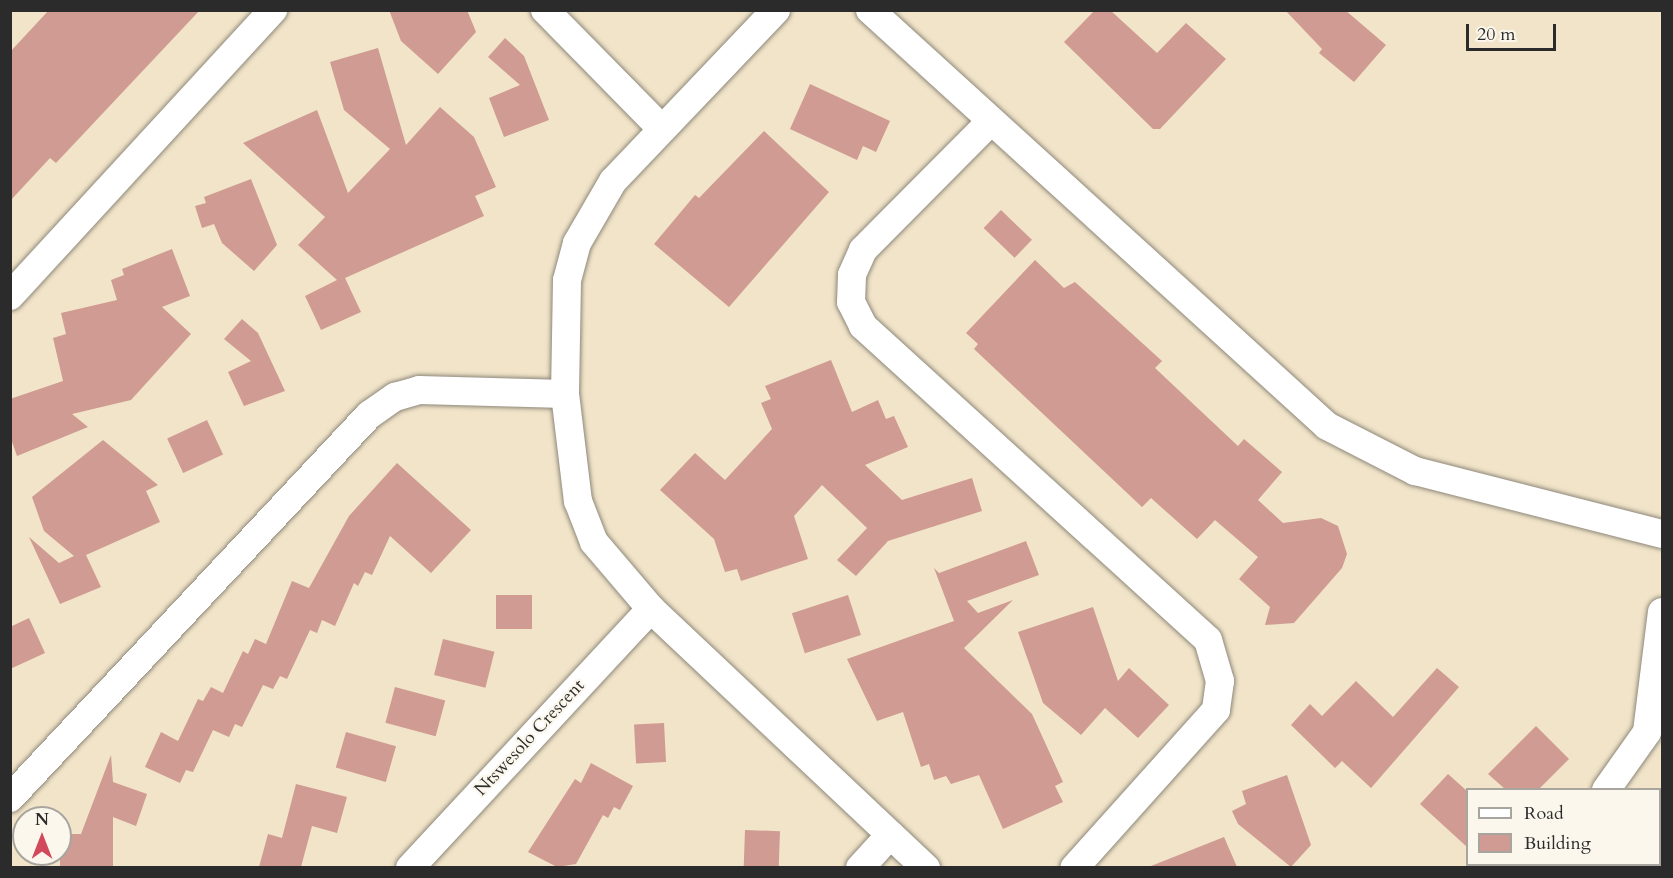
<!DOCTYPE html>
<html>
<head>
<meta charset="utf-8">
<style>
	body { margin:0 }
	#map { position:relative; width:1673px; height:878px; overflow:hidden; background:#f1e4c9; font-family:Cardo,serif }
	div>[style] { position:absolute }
	.building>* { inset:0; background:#cf9b92; transform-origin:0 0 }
	.roads { filter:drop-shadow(0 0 2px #8e887a) drop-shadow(0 0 2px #8e887a) }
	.minor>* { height:28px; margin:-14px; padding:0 14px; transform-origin:14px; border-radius:14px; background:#fff }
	span { translate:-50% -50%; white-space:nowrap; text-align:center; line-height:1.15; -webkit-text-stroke:4.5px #fbf7ec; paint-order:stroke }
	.street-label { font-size:18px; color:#2b2b2b }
	.frame { position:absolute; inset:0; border:12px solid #2b2b2b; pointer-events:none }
	.legend { position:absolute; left:1466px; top:788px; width:195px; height:78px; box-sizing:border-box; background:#fbf7ec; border:2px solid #a8a59f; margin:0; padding:8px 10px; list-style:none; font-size:18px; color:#2b2b2b }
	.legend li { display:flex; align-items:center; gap:12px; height:30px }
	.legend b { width:30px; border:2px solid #a8a59f }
	.north { position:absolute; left:12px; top:806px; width:60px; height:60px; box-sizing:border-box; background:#fbf7ec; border:2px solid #a8a59f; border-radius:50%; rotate:0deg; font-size:16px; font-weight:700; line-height:24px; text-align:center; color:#2b2b2b }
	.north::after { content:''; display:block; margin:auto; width:21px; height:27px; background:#d1495b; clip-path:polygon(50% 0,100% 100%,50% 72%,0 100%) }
	.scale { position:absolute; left:1466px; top:24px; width:90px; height:27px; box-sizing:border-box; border:3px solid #2b2b2b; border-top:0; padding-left:8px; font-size:18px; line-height:21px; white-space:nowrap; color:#2b2b2b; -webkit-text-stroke:4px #fbf7ec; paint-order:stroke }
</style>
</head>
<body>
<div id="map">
	<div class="building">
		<i style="clip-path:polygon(49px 10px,200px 10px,56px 163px,50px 158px,10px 201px,10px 52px)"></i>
		<i style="clip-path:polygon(389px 10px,467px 10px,476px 32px,438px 74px,401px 41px)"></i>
		<i style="clip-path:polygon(1095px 10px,1110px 10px,1157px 53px,1186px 23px,1226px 59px,1160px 129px,1153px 129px,1064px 42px)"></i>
		<i style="clip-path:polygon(1285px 10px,1345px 10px,1386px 45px,1354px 82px,1319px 53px,1322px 49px)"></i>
		<i style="clip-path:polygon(505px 38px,524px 56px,549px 120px,504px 137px,489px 98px,520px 85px,488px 57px)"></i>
		<i style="clip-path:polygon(378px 48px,406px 145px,440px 107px,474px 137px,496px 187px,475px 196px,484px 216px,345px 278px,361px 312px,321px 330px,305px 296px,337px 280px,298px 245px,325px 217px,243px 143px,317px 110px,348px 193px,390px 149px,344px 110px,330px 62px)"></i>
		<i style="clip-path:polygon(810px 84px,890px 121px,876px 152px,863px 146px,857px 160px,790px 129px)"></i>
		<i style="clip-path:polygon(764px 131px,829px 192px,729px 307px,654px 244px,695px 195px,699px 198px)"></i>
		<i style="clip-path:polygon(251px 179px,277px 245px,254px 271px,222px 243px,214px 224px,202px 228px,195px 206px,206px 203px,204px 197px)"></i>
		<i style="left:1001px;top:210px;width:43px;height:25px;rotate:44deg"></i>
		<i style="clip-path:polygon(172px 249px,190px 296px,162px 307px,191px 334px,131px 400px,72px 414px,88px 427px,17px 456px,10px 436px,10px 399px,63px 381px,53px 338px,66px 334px,61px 313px,117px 300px,111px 280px,124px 275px,122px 269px)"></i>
		<i style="clip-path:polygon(1035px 260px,1064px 288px,1075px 282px,1162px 361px,1155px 368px,1238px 446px,1244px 439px,1282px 472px,1258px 500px,1283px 523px,1321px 518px,1338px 526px,1347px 554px,1342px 568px,1294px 623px,1265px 625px,1270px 607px,1239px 579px,1258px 557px,1215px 520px,1197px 539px,1151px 498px,1142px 507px,974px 349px,978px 344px,966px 333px)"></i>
		<i style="clip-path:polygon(242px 319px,258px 333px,285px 391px,244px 406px,228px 372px,251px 361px,224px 339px)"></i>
		<i style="clip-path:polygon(831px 360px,852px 412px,878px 400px,886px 419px,894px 416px,908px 447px,865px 465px,902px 500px,972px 478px,982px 511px,888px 541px,856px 576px,837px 560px,867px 528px,822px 485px,794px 516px,808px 559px,741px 581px,737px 569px,725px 572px,714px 539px,660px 490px,695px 453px,725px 480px,772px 429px,761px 403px,771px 399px,765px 386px)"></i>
		<i style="left:207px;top:420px;width:38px;height:44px;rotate:65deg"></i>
		<i style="clip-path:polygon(103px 440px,158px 485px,146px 491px,160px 522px,86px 555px,101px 587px,60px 604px,29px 537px,59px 563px,74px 556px,44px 531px,32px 497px)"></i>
		<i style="clip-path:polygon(397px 463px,471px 530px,431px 573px,390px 536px,372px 575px,365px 572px,358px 586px,354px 583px,335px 626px,322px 620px,317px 633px,310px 630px,287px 679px,280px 676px,273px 689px,263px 685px,242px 727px,235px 724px,229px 737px,213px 730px,193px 772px,186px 770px,180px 783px,145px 767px,161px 732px,178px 741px,198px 699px,203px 701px,211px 687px,223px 693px,243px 651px,248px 654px,255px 639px,266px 644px,292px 581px,309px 588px,349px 516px)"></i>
		<i style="clip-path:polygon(1026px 541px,1039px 575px,967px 601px,978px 613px,1013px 600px,964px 648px,1032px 714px,1063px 782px,1055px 786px,1063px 802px,1003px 829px,979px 775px,951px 784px,946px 776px,934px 780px,929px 764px,921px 767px,903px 712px,877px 721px,847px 659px,954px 621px,934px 568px,939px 573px)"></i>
		<i style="left:532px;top:595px;width:34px;height:36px;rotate:90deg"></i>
		<i style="left:848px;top:595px;width:42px;height:59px;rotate:72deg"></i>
		<i style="clip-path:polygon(1093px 607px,1118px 681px,1129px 668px,1169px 705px,1138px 738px,1105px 708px,1081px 735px,1043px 703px,1018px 632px)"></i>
		<i style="clip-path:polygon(29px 618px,45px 653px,10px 669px,10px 627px)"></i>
		<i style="left:443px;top:639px;width:53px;height:37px;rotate:14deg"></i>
		<i style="clip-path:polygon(1437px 668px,1459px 687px,1371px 788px,1342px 761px,1335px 768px,1291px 725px,1310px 704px,1322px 716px,1356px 681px,1393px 717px)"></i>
		<i style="left:395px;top:687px;width:52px;height:37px;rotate:15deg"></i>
		<i style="left:664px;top:723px;width:39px;height:30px;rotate:87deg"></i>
		<i style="clip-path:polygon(1536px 726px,1569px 759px,1539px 789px,1505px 789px,1488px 774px)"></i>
		<i style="left:346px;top:732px;width:52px;height:37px;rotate:16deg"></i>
		<i style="clip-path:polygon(111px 755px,113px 782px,147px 794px,136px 826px,113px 817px,113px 867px,60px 867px,60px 834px,81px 834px)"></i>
		<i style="clip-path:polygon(591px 763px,633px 786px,620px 810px,614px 807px,608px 818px,603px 815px,576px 864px,557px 867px,528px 852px,575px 779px,581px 783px)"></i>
		<i style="clip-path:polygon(1448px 774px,1467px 791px,1467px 847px,1420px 804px)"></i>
		<i style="clip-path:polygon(1287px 775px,1311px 845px,1291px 867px,1238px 824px,1232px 811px,1246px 804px,1242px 791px)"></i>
		<i style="clip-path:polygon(296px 784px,347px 797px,337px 833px,312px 826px,301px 867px,259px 867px,268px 834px,282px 838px)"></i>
		<i style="left:745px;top:830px;width:35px;height:37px;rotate:2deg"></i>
		<i style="clip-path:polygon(1224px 837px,1237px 867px,1151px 867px,1151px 866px)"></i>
	</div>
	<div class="roads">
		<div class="minor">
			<i style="left:545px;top:10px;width:167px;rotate:45.5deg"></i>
			<i style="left:776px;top:10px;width:236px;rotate:133.6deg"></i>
			<i style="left:613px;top:181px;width:72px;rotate:120.1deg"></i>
			<i style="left:577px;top:243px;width:38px;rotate:105deg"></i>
			<i style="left:567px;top:280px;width:114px;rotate:91deg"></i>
			<i style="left:565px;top:394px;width:108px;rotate:83.1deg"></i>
			<i style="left:578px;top:501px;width:44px;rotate:68.7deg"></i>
			<i style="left:594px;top:542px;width:88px;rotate:49.6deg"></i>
			<i style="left:651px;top:609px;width:378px;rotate:43.3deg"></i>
			<i style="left:870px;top:10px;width:618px;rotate:42.31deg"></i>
			<i style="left:1327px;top:426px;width:99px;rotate:27.1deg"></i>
			<i style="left:1415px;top:471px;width:255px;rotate:14.3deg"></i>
			<i style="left:991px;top:121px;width:182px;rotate:134.8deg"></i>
			<i style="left:863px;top:250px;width:27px;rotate:114deg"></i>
			<i style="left:852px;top:275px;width:27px;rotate:92deg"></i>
			<i style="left:851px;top:302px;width:27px;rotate:63deg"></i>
			<i style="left:863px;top:326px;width:466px;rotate:42.3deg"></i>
			<i style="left:1208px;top:640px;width:43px;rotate:73.7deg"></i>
			<i style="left:1220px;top:681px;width:29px;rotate:98deg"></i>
			<i style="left:1216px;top:710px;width:212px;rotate:131.9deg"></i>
			<i style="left:10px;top:296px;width:389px;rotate:-47.4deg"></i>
			<i style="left:1606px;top:790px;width:71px;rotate:-54.7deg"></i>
			<i style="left:1647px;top:732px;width:121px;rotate:-82.9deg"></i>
			<i style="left:10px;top:798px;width:525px;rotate:-46.85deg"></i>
			<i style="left:369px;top:415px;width:32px;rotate:-35deg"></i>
			<i style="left:395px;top:397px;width:25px;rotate:-16deg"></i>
			<i style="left:419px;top:390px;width:146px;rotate:1.6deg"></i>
			<i style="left:410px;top:868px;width:354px;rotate:-47.1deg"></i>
			<i style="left:860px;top:868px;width:45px;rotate:-47.7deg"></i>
			<i style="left:1549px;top:868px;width:5px;rotate:-53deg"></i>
		</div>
	</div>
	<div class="street-label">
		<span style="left:530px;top:738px;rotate:-47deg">Ntswesolo Crescent</span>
	</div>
	<div class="frame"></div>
	<ul class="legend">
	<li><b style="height:8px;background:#fff"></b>Road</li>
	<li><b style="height:16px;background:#cf9b92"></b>Building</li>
	</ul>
	<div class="north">N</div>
	<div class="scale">20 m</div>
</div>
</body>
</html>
